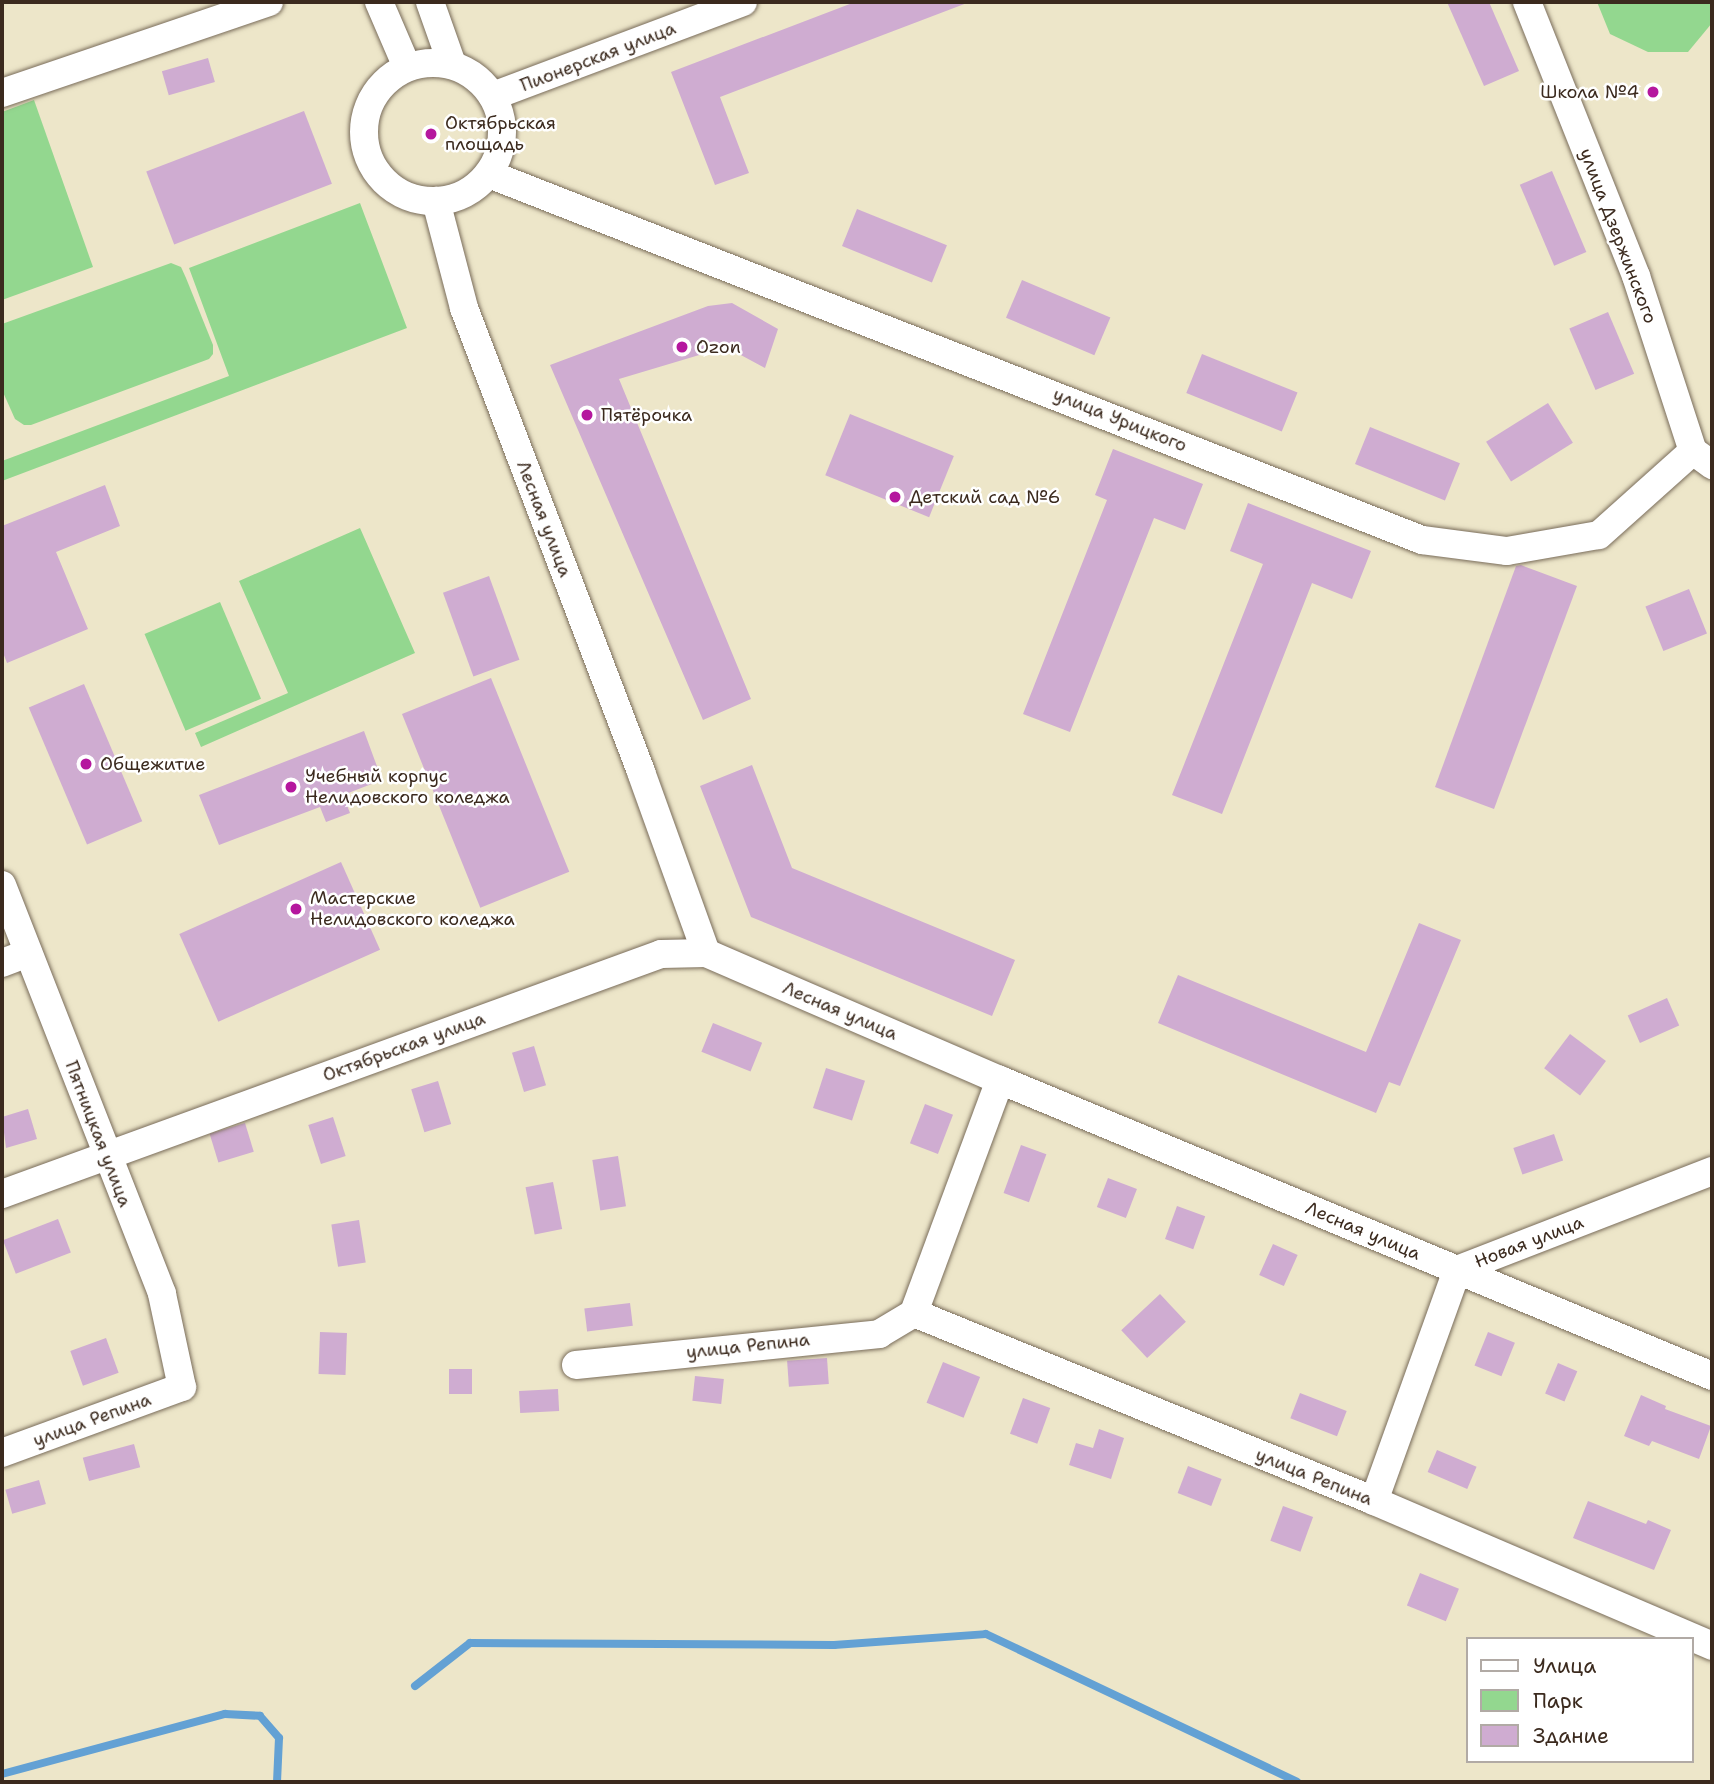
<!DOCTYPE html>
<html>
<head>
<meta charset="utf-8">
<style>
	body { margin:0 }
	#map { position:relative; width:1714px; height:1784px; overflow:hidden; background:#ede6c9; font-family:"Shantell Sans",sans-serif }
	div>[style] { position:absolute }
	.green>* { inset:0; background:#93d78f; transform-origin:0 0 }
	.stream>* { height:8px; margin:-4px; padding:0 4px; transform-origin:4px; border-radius:4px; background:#63a1d4 }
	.building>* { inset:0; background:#cfacd1; transform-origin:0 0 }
	.roads { filter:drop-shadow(0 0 2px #796c5a) drop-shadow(0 0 2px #796c5a) }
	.minor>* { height:28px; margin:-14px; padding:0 14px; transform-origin:14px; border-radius:14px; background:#fff }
	.minor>.ring { margin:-14px; padding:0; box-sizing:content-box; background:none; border:28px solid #fff; border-radius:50% }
	.dots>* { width:19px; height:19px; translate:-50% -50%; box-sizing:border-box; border:4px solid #fff; border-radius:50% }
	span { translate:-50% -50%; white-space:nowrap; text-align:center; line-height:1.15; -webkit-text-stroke:5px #fff; paint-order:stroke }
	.street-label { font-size:18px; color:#3b2a1e }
	.poi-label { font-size:18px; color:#3b2a1e }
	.right { translate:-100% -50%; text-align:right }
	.left { translate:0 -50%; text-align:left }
	.frame { position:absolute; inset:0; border:4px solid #3b2a1e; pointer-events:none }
	.legend { position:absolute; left:1466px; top:1637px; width:228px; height:126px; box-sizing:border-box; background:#fff; border:2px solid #b1aaa5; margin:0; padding:9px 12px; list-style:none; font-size:21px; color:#3b2a1e }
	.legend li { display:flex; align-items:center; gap:14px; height:35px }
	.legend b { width:35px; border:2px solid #b1aaa5 }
</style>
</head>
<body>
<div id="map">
	<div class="green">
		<i style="clip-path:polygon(1597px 2px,1712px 2px,1712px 23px,1688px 52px,1648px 52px,1610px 34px)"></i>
		<i style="clip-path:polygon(34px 100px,93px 267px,2px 300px,2px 112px)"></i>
		<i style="clip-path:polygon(360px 203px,407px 328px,2px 481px,2px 461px,229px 376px,189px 268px)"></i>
		<i style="clip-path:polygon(171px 263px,181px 267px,186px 278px,213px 345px,213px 354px,209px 359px,31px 425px,24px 425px,15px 419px,2px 390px,2px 324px)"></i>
		<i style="clip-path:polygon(360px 528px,415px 653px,201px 747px,195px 733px,288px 693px,239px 581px)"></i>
		<i style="left:220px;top:602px;width:105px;height:82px;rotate:67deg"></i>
	</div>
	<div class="stream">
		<i style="left:415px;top:1686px;width:70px;rotate:-38deg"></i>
		<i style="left:470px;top:1643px;width:364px;rotate:0.3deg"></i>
		<i style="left:834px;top:1645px;width:152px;rotate:-4.1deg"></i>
		<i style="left:986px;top:1634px;width:344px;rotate:25.4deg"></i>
		<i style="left:2px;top:1774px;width:231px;rotate:-15.1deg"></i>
		<i style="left:225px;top:1714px;width:35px;rotate:3deg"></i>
		<i style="left:260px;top:1716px;width:29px;rotate:49deg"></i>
		<i style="left:279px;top:1738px;width:44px;rotate:92.6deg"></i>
	</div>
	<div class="building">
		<i style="clip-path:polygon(855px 2px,967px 3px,720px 97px,749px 173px,715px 185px,671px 72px)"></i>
		<i style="clip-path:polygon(1447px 2px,1489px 2px,1519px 71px,1484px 86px)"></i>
		<i style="left:208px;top:58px;width:25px;height:48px;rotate:74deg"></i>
		<i style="left:304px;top:111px;width:78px;height:169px;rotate:69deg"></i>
		<i style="left:1552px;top:171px;width:88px;height:35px;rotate:67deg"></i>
		<i style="left:857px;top:209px;width:97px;height:40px;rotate:22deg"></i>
		<i style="left:1022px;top:280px;width:96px;height:41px;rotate:23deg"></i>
		<i style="clip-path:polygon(732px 303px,778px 329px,765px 368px,726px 347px,619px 379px,751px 699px,703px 720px,550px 365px,708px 306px)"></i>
		<i style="left:1608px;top:312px;width:67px;height:42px;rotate:67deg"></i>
		<i style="left:1202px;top:354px;width:103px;height:42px;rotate:22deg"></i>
		<i style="left:1548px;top:403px;width:47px;height:73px;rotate:58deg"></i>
		<i style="left:850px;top:414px;width:112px;height:66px;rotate:22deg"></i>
		<i style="left:1370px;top:427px;width:97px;height:40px;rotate:22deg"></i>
		<i style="clip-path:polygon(1113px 449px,1203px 484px,1185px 530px,1154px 518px,1070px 732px,1023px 714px,1107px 500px,1095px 495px)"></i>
		<i style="clip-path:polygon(105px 485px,120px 526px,56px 552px,88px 629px,7px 663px,2px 650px,2px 526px)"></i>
		<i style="clip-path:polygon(1248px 503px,1371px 551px,1352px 599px,1312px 583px,1222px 814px,1172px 795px,1263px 564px,1230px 551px)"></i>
		<i style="clip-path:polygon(1521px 565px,1577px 586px,1494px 809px,1435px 787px,1516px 566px)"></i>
		<i style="left:489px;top:576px;width:89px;height:49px;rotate:70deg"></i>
		<i style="left:1689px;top:589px;width:48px;height:47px;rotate:68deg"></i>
		<i style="left:491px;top:678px;width:209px;height:96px;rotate:68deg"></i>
		<i style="left:84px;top:684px;width:149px;height:60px;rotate:67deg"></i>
		<i style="clip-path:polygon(364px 731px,382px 780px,343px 795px,350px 813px,326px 822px,320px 807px,219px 845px,199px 795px)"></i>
		<i style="clip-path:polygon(752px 765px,792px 868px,1015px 960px,992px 1016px,751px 917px,700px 786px)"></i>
		<i style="left:341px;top:862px;width:96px;height:177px;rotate:66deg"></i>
		<i style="clip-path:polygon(1419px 923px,1461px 940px,1400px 1086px,1389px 1082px,1376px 1113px,1158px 1023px,1178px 975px,1366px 1052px)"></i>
		<i style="left:1667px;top:998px;width:30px;height:43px;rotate:66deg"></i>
		<i style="left:713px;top:1023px;width:53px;height:31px;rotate:22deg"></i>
		<i style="left:1570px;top:1034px;width:45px;height:43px;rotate:37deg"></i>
		<i style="left:534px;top:1046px;width:41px;height:23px;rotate:73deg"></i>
		<i style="left:826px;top:1068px;width:41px;height:42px;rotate:18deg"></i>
		<i style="left:438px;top:1081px;width:45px;height:28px;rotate:73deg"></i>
		<i style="left:925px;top:1104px;width:30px;height:42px;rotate:21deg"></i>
		<i style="clip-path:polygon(28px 1109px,37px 1139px,6px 1148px,2px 1117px)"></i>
		<i style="left:333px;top:1117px;width:41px;height:26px;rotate:72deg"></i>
		<i style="left:245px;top:1123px;width:30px;height:37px;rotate:73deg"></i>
		<i style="left:1554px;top:1134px;width:28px;height:43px;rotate:71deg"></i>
		<i style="left:1021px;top:1145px;width:27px;height:51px;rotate:20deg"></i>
		<i style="left:618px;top:1156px;width:51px;height:26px;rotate:81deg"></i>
		<i style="left:1108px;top:1178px;width:31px;height:31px;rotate:21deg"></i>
		<i style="left:553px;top:1182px;width:48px;height:28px;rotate:79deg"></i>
		<i style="left:1177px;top:1206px;width:30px;height:35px;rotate:20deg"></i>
		<i style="left:58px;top:1219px;width:36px;height:59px;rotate:69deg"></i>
		<i style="left:359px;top:1220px;width:43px;height:28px;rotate:81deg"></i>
		<i style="left:1273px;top:1244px;width:27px;height:34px;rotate:24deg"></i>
		<i style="left:1160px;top:1294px;width:38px;height:53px;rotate:47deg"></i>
		<i style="left:630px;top:1303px;width:23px;height:46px;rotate:83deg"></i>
		<i style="left:320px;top:1332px;width:27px;height:42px;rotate:2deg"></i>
		<i style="left:1488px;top:1332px;width:29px;height:36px;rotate:22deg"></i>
		<i style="left:106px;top:1338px;width:37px;height:38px;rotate:70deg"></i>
		<i style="left:827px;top:1358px;width:26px;height:40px;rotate:86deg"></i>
		<i style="left:943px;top:1362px;width:40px;height:44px;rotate:22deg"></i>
		<i style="left:1558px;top:1363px;width:21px;height:33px;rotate:23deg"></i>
		<i style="left:449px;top:1369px;width:23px;height:25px"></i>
		<i style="left:695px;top:1376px;width:29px;height:25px;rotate:6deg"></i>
		<i style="left:558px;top:1389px;width:22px;height:39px;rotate:87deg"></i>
		<i style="left:1300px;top:1393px;width:50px;height:27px;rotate:21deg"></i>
		<i style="clip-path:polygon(1641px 1395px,1666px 1406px,1665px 1409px,1711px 1426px,1699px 1459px,1652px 1441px,1649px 1446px,1624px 1436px)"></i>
		<i style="left:1023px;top:1398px;width:29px;height:38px;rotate:20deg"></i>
		<i style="clip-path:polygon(1099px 1429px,1124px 1438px,1111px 1479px,1069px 1465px,1076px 1443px,1093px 1448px)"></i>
		<i style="left:134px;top:1444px;width:24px;height:53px;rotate:75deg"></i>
		<i style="left:1437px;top:1450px;width:43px;height:24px;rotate:23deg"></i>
		<i style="left:1188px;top:1466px;width:36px;height:29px;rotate:21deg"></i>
		<i style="left:39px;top:1480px;width:25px;height:35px;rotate:74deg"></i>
		<i style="clip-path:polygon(1588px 1501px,1646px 1524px,1648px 1520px,1671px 1530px,1654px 1570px,1573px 1538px)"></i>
		<i style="left:1283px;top:1506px;width:32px;height:37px;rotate:20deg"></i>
		<i style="left:1420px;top:1573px;width:42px;height:35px;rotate:22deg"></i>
	</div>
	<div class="roads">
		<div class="minor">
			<i style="left:379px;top:2px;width:71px;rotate:66.7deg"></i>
			<i style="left:430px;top:2px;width:66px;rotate:70.5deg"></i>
			<i style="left:1527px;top:2px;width:295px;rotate:68.3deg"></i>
			<i style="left:1636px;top:276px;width:184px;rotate:72deg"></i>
			<i style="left:1693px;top:451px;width:24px;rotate:36deg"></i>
			<i class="ring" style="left:364px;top:63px;width:110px;height:110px"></i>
			<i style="left:2px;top:93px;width:282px;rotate:-18.8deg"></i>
			<i style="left:493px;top:96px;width:267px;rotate:-20.6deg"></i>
			<i style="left:489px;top:174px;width:1002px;rotate:21.42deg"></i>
			<i style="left:1422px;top:540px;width:86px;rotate:7.4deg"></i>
			<i style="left:1507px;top:551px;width:93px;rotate:-9.9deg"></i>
			<i style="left:1599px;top:535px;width:126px;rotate:-41.8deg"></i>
			<i style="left:436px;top:201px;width:111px;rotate:75.3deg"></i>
			<i style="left:464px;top:308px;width:497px;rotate:69.1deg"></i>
			<i style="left:641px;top:772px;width:192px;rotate:70.2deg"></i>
			<i style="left:2px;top:885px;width:439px;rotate:68.6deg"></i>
			<i style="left:162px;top:1294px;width:95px;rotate:77.9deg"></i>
			<i style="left:182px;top:1387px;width:192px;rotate:159.9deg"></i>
			<i style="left:2px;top:963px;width:28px;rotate:-21deg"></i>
			<i style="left:1000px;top:1080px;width:248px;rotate:110.3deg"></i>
			<i style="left:914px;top:1313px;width:497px;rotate:22.2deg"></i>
			<i style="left:1374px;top:1501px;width:368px;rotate:23.2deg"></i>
			<i style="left:2px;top:1194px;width:701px;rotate:-20.01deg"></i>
			<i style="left:661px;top:954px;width:45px;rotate:-1.3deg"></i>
			<i style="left:706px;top:953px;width:320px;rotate:23.4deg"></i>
			<i style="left:1000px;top:1080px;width:771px;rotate:22.57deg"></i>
			<i style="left:576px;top:1365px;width:305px;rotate:-5.8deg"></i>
			<i style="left:879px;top:1334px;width:41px;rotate:-31deg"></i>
			<i style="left:1374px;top:1501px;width:245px;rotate:-70.2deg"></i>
			<i style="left:1457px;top:1270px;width:274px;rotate:-21.2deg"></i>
		</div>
	</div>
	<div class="dots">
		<i style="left:1653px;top:92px;background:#b5179e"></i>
		<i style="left:431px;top:134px;background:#b5179e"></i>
		<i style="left:682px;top:347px;background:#b5179e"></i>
		<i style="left:587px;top:415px;background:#b5179e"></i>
		<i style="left:895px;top:497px;background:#b5179e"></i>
		<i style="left:86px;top:764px;background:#b5179e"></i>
		<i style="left:291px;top:787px;background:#b5179e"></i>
		<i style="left:296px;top:909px;background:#b5179e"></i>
	</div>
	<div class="street-label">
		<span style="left:598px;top:57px;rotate:-21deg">Пионерская улица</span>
		<span style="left:1618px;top:236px;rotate:69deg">улица Дзержинского</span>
		<span style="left:1120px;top:420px;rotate:22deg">улица Урицкого</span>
		<span style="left:544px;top:519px;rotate:69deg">Лесная улица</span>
		<span style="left:840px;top:1011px;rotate:23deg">Лесная улица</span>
		<span style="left:404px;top:1047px;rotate:-20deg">Октябрьская улица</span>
		<span style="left:98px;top:1134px;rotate:69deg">Пятницкая улица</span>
		<span style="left:1363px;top:1231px;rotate:23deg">Лесная улица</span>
		<span style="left:1529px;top:1242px;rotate:-21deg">Новая улица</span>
		<span style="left:748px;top:1346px;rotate:-6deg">улица Репина</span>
		<span style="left:92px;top:1420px;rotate:-20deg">улица Репина</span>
		<span style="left:1314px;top:1477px;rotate:22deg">улица Репина</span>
	</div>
	<div class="poi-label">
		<span class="right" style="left:1639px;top:92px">Школа №4</span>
		<span class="left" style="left:445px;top:134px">Октябрьская<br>площадь</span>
		<span class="left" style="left:696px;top:347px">Ozon</span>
		<span class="left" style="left:601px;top:415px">Пятёрочка</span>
		<span class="left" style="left:909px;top:497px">Детский сад №6</span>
		<span class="left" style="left:100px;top:764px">Общежитие</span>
		<span class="left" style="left:305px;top:787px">Учебный корпус<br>Нелидовского коледжа</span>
		<span class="left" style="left:310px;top:909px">Мастерские<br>Нелидовского коледжа</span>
	</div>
	<div class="frame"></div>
	<ul class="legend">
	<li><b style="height:9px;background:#fff"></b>Улица</li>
	<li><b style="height:19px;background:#93d78f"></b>Парк</li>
	<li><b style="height:19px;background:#cfacd1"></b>Здание</li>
	</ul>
</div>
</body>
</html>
